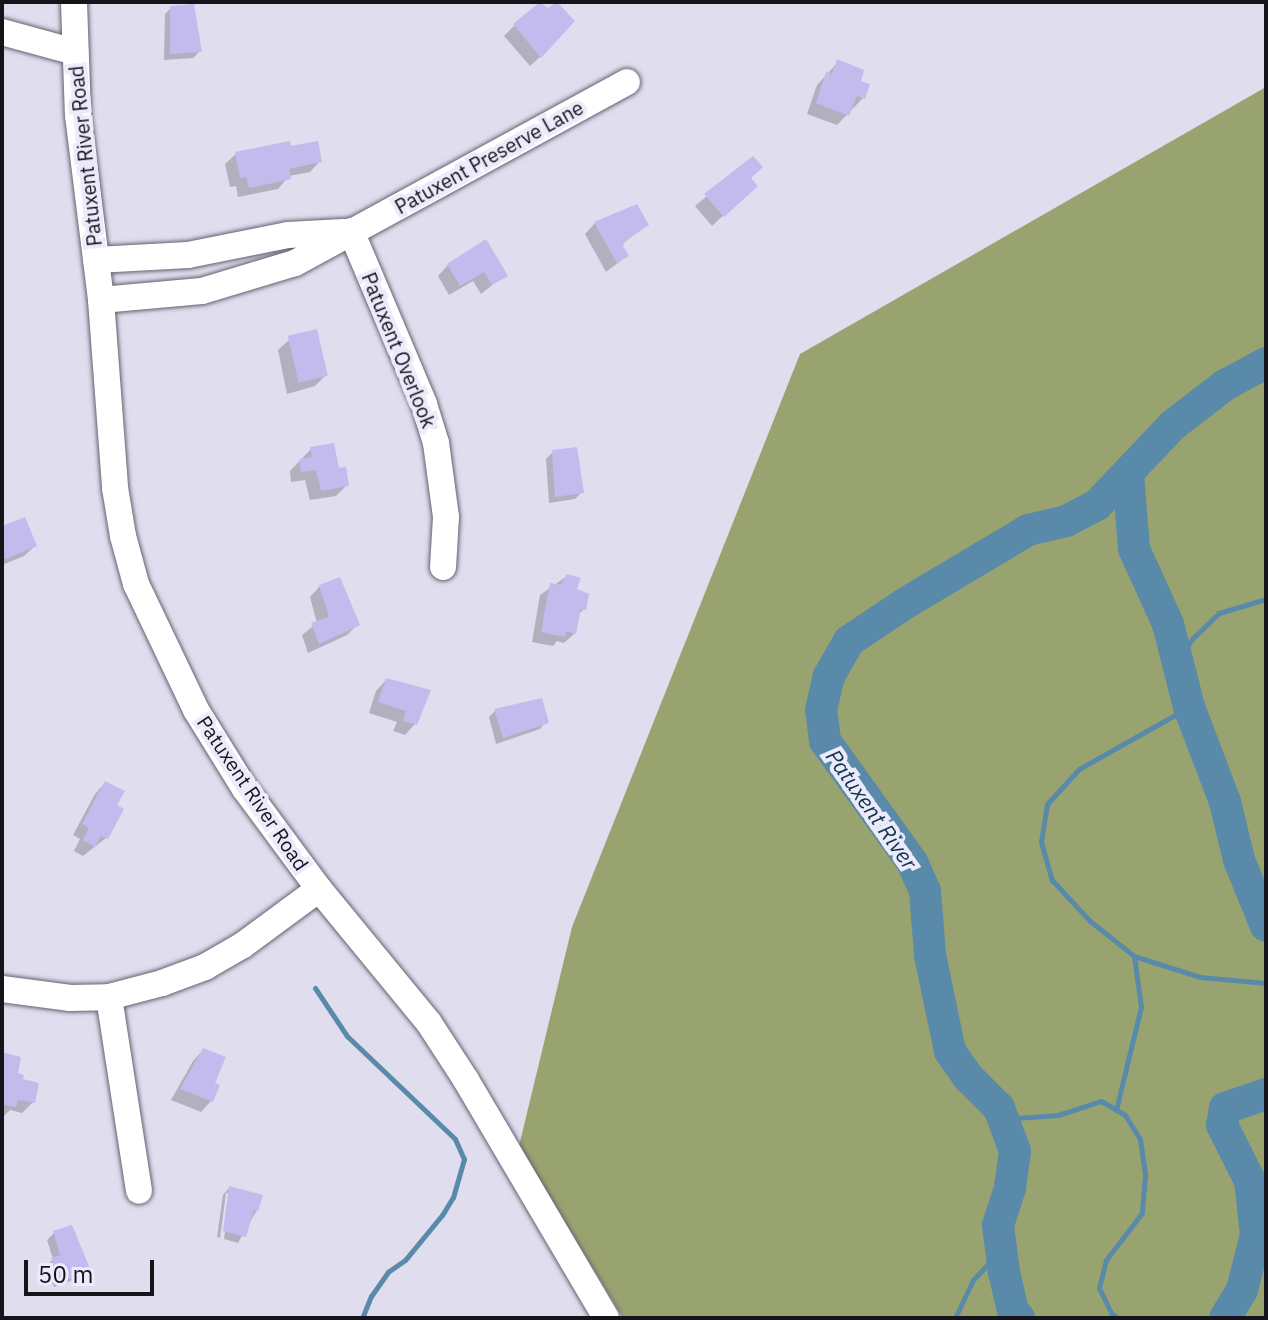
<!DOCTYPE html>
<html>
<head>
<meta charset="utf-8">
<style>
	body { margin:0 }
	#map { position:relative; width:1268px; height:1320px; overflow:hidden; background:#dfddee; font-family:"IBM Plex Sans",sans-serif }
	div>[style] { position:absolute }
	.forest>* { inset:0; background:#99a370 }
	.shadow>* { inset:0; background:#0003 }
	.stream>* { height:5px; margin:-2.5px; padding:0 2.5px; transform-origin:2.5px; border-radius:2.5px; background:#5a8aa9 }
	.river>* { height:32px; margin:-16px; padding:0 16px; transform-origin:16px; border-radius:16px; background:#5a8aa9 }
	.building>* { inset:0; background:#c3bbee; transform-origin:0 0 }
	.roads { filter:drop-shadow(0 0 2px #646371) drop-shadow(0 0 2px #646371) }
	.minor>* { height:26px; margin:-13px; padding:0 13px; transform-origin:13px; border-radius:13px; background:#fff }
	span { translate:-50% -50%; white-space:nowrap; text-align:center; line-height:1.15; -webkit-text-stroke:8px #eceafb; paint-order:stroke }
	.street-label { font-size:20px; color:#15141a }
	.water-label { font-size:22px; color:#0c344c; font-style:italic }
	.frame { position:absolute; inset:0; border:4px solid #15141a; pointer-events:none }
	.scale { position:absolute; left:24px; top:1260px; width:130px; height:36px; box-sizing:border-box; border:4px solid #15141a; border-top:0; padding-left:10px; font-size:24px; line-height:28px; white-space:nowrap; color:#15141a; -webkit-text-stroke:6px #eceafb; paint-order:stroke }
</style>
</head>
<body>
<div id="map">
	<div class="forest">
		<i style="clip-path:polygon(1266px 87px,1266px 1318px,623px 1318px,519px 1146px,572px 927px,800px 354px)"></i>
	</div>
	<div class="shadow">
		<i style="clip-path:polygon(171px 8px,200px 51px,193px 58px,164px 60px,165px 14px)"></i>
		<i style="clip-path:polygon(515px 25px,552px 46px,530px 66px,504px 36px)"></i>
		<i style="clip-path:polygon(838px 62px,859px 82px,863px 98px,837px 125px,807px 114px,817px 85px)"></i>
		<i style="clip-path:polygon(289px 148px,320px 161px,310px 172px,289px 176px,278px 189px,238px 197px,236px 186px,230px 187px,225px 164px,236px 154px)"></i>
		<i style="clip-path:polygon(752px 159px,744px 196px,712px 226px,695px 206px)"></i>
		<i style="clip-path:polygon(595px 223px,646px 225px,620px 246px,627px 256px,606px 272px,585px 234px)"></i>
		<i style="clip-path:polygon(448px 265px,505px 275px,481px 294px,473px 281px,449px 295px,438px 276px)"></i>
		<i style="clip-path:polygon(289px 340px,326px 375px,315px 386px,287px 394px,278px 350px)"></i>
		<i style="clip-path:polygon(311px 449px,338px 470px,347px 485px,336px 496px,310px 500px,305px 480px,291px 482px,290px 471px)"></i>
		<i style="clip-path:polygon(553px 452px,582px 492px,575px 499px,549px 503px,546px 459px)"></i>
		<i style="clip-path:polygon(27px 526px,35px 546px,24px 556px,2px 565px,2px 536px)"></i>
		<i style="clip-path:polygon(567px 576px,584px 609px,578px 615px,575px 633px,564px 643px,557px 641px,553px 646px,532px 642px,540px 595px)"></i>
		<i style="clip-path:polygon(320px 586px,357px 625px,347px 635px,308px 653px,302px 635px,317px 623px,310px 597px)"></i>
		<i style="clip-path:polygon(386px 680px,415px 724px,405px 735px,393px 731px,397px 722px,369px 713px,376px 691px)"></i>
		<i style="clip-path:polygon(495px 711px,546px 722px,540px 729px,496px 744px,489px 717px)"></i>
		<i style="clip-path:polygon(105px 783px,114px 806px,106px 838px,83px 856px,74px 851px,80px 839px,73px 835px,95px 794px)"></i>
		<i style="clip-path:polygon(203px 1050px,213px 1084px,217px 1086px,211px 1101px,201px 1112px,171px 1100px,193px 1061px)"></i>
		<i style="clip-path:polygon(2px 1054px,33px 1102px,22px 1113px,10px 1110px,4px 1116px)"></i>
		<i style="clip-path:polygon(229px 1188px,257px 1210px,238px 1243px,224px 1239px,230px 1193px,226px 1193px,220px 1238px,217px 1237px,223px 1195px)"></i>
		<i style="clip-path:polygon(54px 1233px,89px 1271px,82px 1277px,54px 1287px,46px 1267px,53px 1259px,47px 1240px)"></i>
	</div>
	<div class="stream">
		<i style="left:1177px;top:660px;width:29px;rotate:-54deg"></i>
		<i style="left:1194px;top:637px;width:35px;rotate:-44deg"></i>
		<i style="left:1219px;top:613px;width:49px;rotate:-16.6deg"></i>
		<i style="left:1189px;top:707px;width:126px;rotate:150.6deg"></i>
		<i style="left:1079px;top:769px;width:47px;rotate:132.4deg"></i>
		<i style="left:1047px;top:804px;width:38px;rotate:99deg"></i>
		<i style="left:1041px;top:842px;width:40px;rotate:74deg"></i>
		<i style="left:1052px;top:880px;width:56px;rotate:47.2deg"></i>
		<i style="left:1090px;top:921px;width:56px;rotate:38.5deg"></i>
		<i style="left:1134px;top:956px;width:69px;rotate:17.7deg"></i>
		<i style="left:1200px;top:977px;width:66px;rotate:5.2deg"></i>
		<i style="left:315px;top:988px;width:58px;rotate:56.3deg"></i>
		<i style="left:347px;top:1036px;width:149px;rotate:43.6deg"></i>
		<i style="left:455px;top:1139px;width:22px;rotate:66deg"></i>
		<i style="left:464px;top:1159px;width:40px;rotate:106deg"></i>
		<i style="left:453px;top:1197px;width:21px;rotate:121deg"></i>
		<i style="left:442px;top:1215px;width:58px;rotate:129.4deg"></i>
		<i style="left:405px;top:1260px;width:21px;rotate:145deg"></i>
		<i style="left:388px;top:1272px;width:29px;rotate:125deg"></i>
		<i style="left:371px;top:1296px;width:24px;rotate:112deg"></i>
		<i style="left:1116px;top:1110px;width:106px;rotate:-76.4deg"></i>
		<i style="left:1141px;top:1007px;width:51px;rotate:-97.8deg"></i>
		<i style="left:1003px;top:1119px;width:55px;rotate:-4.2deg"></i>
		<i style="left:1058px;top:1115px;width:45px;rotate:-18deg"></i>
		<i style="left:1101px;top:1101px;width:28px;rotate:30deg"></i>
		<i style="left:1125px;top:1115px;width:28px;rotate:58deg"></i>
		<i style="left:1140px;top:1139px;width:37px;rotate:82deg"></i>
		<i style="left:1145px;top:1176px;width:37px;rotate:95deg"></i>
		<i style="left:1142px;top:1213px;width:59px;rotate:127.5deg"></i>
		<i style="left:1106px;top:1260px;width:29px;rotate:104deg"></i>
		<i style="left:1099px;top:1288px;width:28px;rotate:64deg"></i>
		<i style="left:1111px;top:1313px;width:9px;rotate:36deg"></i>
		<i style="left:955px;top:1318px;width:42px;rotate:-64.7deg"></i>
		<i style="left:973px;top:1280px;width:41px;rotate:-47deg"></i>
	</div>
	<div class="river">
		<i style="left:1128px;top:474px;width:75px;rotate:85.4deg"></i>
		<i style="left:1134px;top:549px;width:82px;rotate:65.6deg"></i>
		<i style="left:1168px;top:624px;width:86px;rotate:75.8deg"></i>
		<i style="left:1189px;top:707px;width:102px;rotate:69.2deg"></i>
		<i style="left:1225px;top:802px;width:60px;rotate:76.4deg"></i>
		<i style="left:1239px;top:860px;width:71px;rotate:67.8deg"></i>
		<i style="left:1019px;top:1318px;width:9px;rotate:-131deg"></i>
		<i style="left:1013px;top:1311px;width:39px;rotate:-103deg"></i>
		<i style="left:1004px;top:1273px;width:48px;rotate:-97.1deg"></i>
		<i style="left:998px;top:1225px;width:40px;rotate:-72deg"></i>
		<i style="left:1010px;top:1187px;width:36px;rotate:-82deg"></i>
		<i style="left:1015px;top:1151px;width:46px;rotate:-110.4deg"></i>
		<i style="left:999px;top:1108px;width:44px;rotate:-135deg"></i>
		<i style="left:968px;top:1077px;width:32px;rotate:-125deg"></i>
		<i style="left:950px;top:1051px;width:98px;rotate:-101.8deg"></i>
		<i style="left:930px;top:955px;width:64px;rotate:-94.5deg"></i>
		<i style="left:925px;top:891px;width:32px;rotate:-114deg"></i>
		<i style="left:912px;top:862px;width:149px;rotate:-125.7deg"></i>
		<i style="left:825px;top:741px;width:31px;rotate:-97deg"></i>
		<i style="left:821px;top:710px;width:35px;rotate:-77deg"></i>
		<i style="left:829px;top:676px;width:40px;rotate:-60.3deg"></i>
		<i style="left:849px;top:641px;width:66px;rotate:-33.9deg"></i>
		<i style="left:904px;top:604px;width:144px;rotate:-30.8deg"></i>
		<i style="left:1028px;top:530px;width:39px;rotate:-13deg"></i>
		<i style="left:1066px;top:521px;width:35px;rotate:-27deg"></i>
		<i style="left:1097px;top:505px;width:110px;rotate:-46.5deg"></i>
		<i style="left:1173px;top:425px;width:66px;rotate:-37.6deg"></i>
		<i style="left:1225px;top:385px;width:47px;rotate:-28.2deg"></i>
		<i style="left:1225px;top:1318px;width:33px;rotate:-59deg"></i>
		<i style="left:1242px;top:1290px;width:57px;rotate:-75.7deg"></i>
		<i style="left:1256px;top:1235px;width:54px;rotate:-96.3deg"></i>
		<i style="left:1250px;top:1181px;width:63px;rotate:-116.6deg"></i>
		<i style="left:1222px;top:1125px;width:17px;rotate:-80deg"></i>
		<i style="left:1225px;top:1108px;width:43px;rotate:-18.9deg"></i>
	</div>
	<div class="building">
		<i style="clip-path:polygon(540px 2px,548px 8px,557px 2px,575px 21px,541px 58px,513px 24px)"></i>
		<i style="clip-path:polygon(194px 4px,202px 52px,170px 54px,170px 6px)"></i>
		<i style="clip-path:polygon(837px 59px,864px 70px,861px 81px,870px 84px,865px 99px,857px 96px,849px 116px,816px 103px,826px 72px,832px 74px)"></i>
		<i style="clip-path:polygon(290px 141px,291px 146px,318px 141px,322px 162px,289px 169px,291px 179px,249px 188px,246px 177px,240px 178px,235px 152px)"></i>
		<i style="clip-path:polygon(753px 156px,763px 167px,751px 178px,758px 186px,724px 217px,704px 194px)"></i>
		<i style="clip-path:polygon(637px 204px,649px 225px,625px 241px,623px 246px,629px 256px,617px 263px,594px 222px)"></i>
		<i style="clip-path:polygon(486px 239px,508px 276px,492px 285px,484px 272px,460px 286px,447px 264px)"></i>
		<i style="left:317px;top:329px;width:48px;height:30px;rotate:77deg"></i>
		<i style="clip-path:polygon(334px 443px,339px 468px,346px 467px,349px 486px,321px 491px,316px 470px,301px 472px,299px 459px,312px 457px,310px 447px)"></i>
		<i style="clip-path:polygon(577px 447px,584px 493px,555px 497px,552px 450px)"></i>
		<i style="clip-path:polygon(25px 517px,37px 546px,5px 559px,2px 526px)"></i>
		<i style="clip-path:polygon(567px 574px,581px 578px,577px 589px,589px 594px,586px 610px,581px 609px,576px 634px,566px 631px,565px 637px,541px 632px,550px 583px,561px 585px)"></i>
		<i style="clip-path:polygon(340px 577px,360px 625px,319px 644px,311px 623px,329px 617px,319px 585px)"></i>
		<i style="clip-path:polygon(386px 678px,431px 690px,417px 725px,403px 721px,406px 711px,378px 702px)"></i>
		<i style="clip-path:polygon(542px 698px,549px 723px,503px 738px,494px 709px)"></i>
		<i style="clip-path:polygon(105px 781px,125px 791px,117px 805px,124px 809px,108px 839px,101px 836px,95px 847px,83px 840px,89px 828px,82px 824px)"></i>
		<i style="clip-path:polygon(203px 1048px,226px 1057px,215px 1083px,220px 1085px,213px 1102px,180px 1089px)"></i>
		<i style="clip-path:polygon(2px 1052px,21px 1057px,18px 1073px,24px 1075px,23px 1079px,39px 1083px,35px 1103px,18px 1100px,16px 1107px,2px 1104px)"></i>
		<i style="clip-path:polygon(229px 1186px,263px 1195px,258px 1211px,254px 1210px,246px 1237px,223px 1231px)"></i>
		<i style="clip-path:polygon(72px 1225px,91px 1271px,61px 1282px,51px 1258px,60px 1255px,53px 1231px)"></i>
	</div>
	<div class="roads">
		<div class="minor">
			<i style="left:74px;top:2px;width:113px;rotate:88deg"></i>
			<i style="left:78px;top:115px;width:186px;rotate:82.9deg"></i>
			<i style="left:101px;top:300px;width:189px;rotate:85.7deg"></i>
			<i style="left:115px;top:488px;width:49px;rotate:80.5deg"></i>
			<i style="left:123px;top:536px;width:50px;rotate:74.8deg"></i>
			<i style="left:136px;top:584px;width:140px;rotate:64.5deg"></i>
			<i style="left:196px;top:710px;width:93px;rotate:58.2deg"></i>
			<i style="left:245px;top:789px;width:124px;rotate:53.5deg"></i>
			<i style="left:319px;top:889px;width:173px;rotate:50.6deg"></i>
			<i style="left:429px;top:1023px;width:68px;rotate:57deg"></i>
			<i style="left:466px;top:1080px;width:276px;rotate:59.5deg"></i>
			<i style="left:2px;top:32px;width:76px;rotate:15.3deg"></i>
			<i style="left:351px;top:231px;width:188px;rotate:67.1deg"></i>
			<i style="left:424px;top:404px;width:41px;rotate:72.9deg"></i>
			<i style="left:436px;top:443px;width:75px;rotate:82.3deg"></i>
			<i style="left:446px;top:517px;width:50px;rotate:93.4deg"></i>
			<i style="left:96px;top:260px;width:92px;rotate:-3.1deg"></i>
			<i style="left:188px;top:255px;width:102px;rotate:-11.3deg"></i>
			<i style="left:288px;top:235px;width:55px;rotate:-3.1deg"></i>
			<i style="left:101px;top:300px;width:101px;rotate:-5.1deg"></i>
			<i style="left:202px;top:291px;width:97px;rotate:-16.8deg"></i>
			<i style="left:295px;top:263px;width:378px;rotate:-28.6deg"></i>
			<i style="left:2px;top:989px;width:69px;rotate:7.5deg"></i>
			<i style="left:70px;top:998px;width:39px;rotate:-1deg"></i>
			<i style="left:109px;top:997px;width:55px;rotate:-14.8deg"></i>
			<i style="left:162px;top:983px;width:46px;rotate:-20.4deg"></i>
			<i style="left:205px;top:967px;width:44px;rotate:-30.1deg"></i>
			<i style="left:243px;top:945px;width:94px;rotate:-36.4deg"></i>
			<i style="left:109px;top:997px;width:196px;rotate:81.2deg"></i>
		</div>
	</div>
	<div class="street-label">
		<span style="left:85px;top:156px;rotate:-96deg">Patuxent River Road</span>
		<span style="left:489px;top:157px;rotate:-29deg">Patuxent Preserve Lane</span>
		<span style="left:399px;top:350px;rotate:68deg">Patuxent Overlook</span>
		<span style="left:253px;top:793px;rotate:56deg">Patuxent River Road</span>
	</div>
	<div class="water-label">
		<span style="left:872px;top:809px;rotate:55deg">Patuxent River</span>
	</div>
	<div class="frame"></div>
	<div class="scale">50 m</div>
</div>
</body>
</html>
